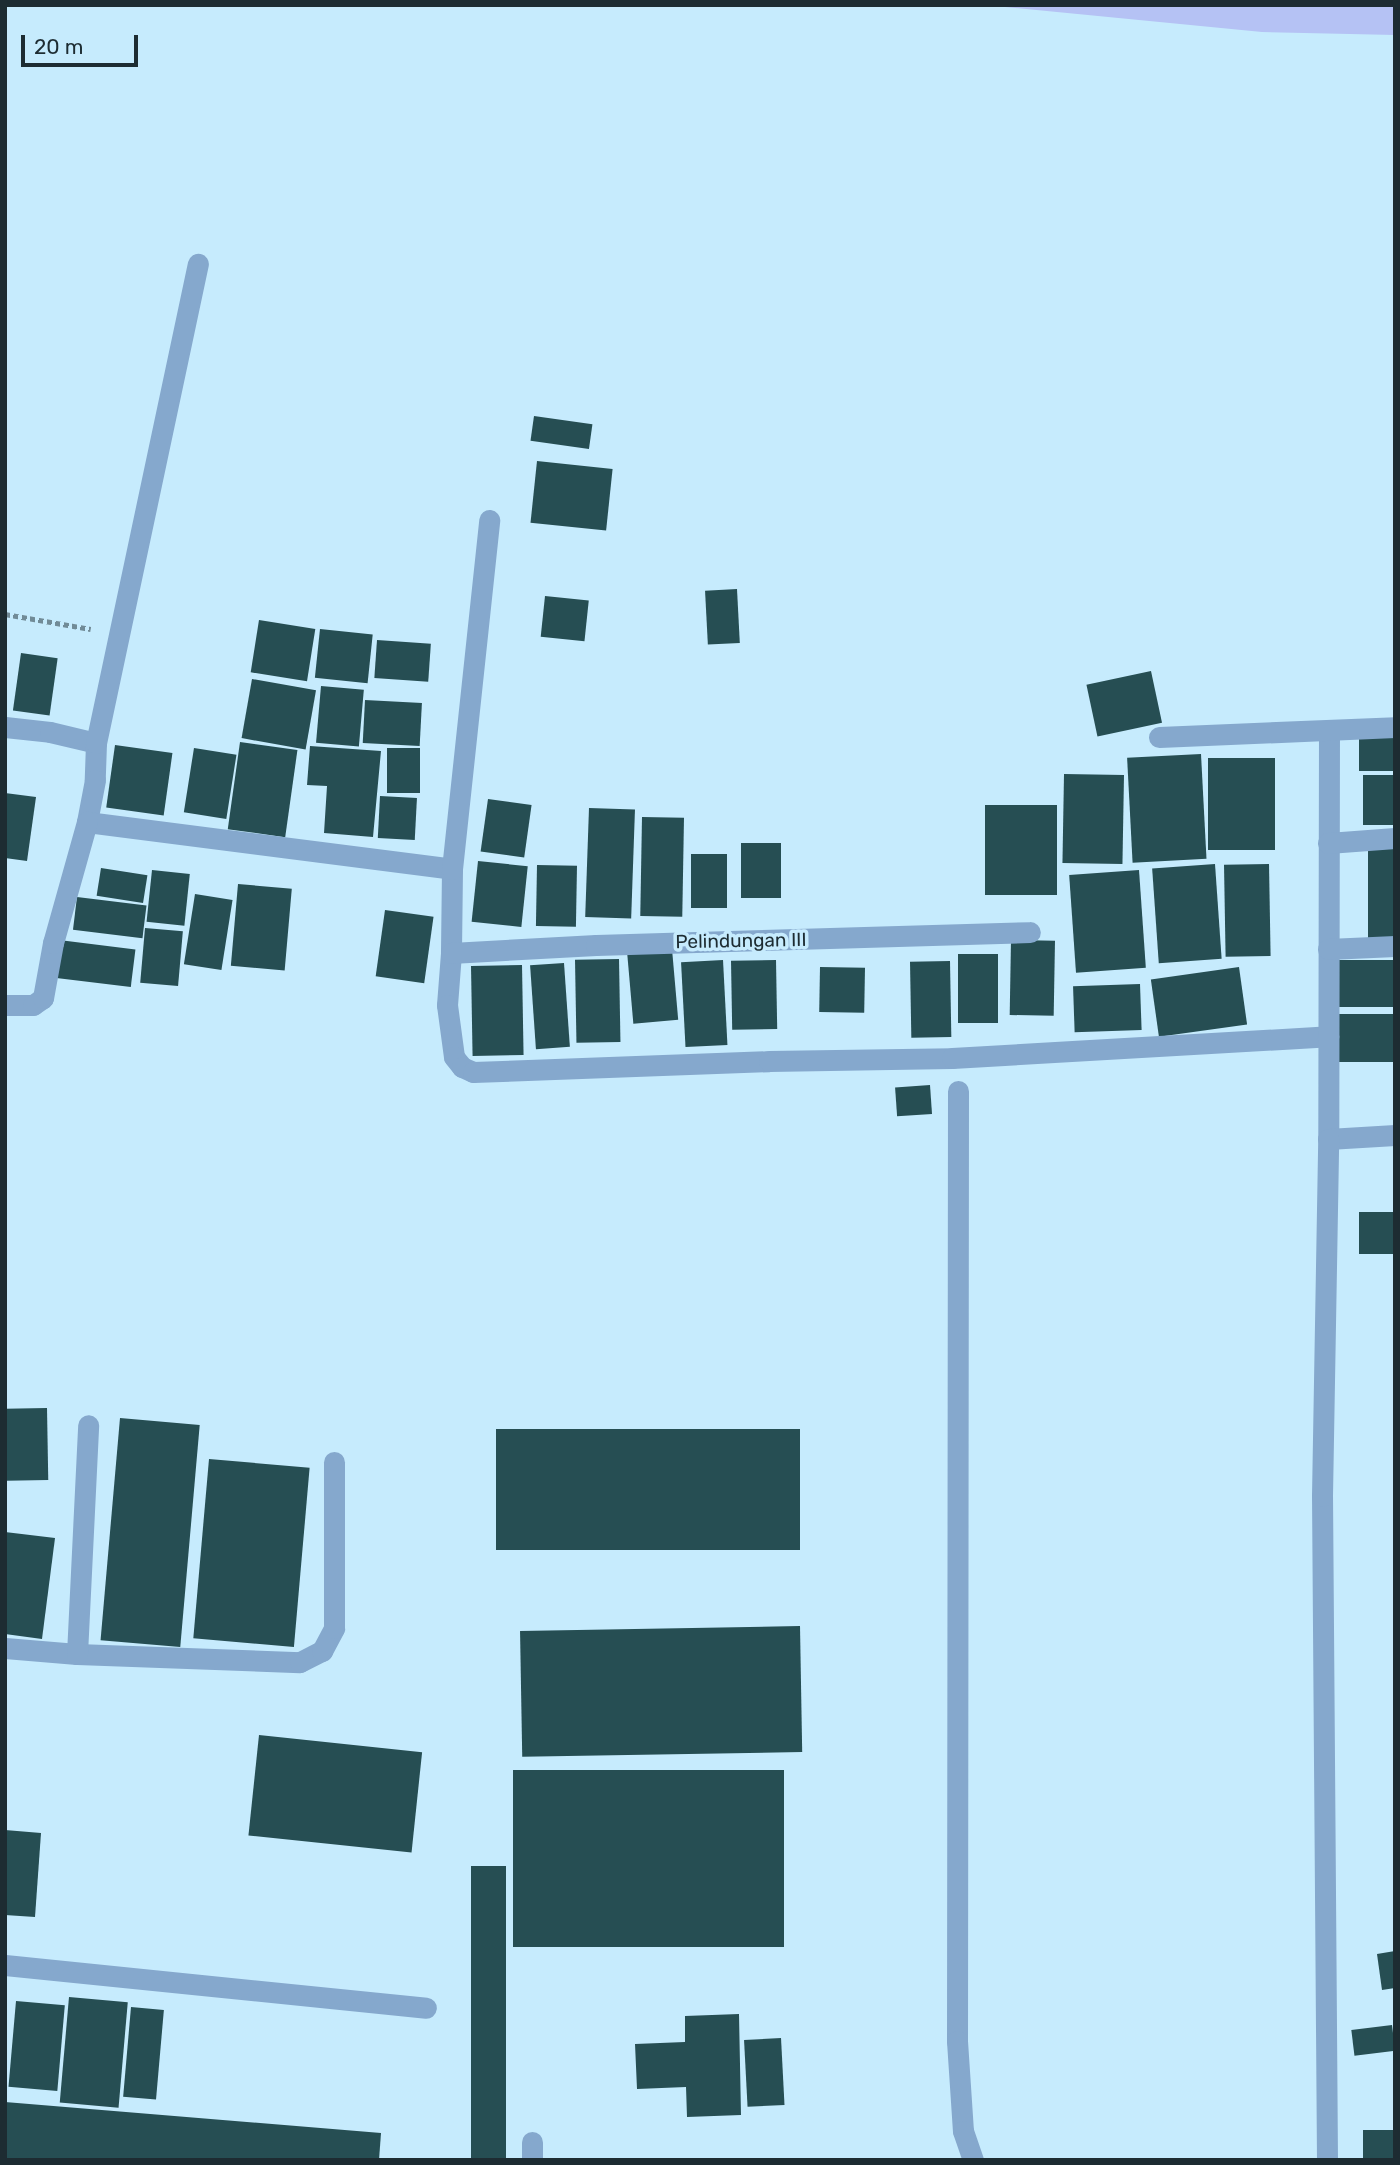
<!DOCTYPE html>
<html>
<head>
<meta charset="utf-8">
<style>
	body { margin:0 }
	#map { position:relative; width:1400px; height:2165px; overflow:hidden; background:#c6ebfd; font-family:Rubik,sans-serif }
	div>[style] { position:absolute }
	.water>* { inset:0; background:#b5c2f4 }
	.building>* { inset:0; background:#264e53; transform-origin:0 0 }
	.path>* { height:4.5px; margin-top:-2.25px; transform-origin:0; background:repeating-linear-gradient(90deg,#718b97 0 5px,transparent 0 8.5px) }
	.minor>* { height:21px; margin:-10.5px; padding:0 10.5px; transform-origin:10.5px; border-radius:10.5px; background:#85a8cd }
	span { translate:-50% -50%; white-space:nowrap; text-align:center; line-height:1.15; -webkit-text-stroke:7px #c6ebfd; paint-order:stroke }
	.street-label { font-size:19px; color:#1d2c32 }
	.frame { position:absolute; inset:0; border:7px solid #1d2c32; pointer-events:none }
	.scale { position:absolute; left:21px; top:35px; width:117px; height:32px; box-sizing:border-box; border:4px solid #1d2c32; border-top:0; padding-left:9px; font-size:21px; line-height:24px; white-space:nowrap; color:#1d2c32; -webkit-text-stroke:5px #c6ebfd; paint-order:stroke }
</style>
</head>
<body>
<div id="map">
	<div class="water">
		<i style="clip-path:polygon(984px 5px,1395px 5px,1395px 35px,1262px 32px)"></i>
	</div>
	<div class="building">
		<i style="left:534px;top:416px;width:59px;height:25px;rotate:8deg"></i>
		<i style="left:537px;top:461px;width:76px;height:62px;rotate:6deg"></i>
		<i style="left:737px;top:589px;width:54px;height:32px;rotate:87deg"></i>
		<i style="left:545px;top:596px;width:44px;height:41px;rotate:6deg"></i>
		<i style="left:259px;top:620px;width:57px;height:53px;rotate:9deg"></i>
		<i style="left:320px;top:629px;width:53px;height:49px;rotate:6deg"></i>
		<i style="left:377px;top:640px;width:54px;height:38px;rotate:4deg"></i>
		<i style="left:21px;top:653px;width:37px;height:58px;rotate:8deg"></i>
		<i style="left:1151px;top:671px;width:53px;height:66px;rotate:78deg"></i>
		<i style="left:252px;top:679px;width:65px;height:60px;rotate:10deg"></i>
		<i style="left:321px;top:686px;width:43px;height:57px;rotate:5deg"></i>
		<i style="left:365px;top:700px;width:57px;height:43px;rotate:3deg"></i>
		<i style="left:1395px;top:732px;width:39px;height:36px;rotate:90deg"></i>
		<i style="left:240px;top:742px;width:58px;height:88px;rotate:8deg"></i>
		<i style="left:115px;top:745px;width:58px;height:63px;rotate:8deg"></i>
		<i style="clip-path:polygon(310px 746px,381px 751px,373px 837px,324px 833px,327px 786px,307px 785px)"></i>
		<i style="left:194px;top:748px;width:43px;height:65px;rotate:9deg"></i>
		<i style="left:387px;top:748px;width:33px;height:45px"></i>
		<i style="left:1201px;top:754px;width:105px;height:74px;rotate:87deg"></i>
		<i style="left:1208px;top:758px;width:67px;height:92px"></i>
		<i style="left:1124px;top:775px;width:89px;height:60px;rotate:91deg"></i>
		<i style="left:1395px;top:775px;width:50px;height:32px;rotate:90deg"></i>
		<i style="clip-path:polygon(5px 793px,36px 797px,27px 861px,5px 858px)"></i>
		<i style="left:380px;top:796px;width:37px;height:42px;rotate:3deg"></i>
		<i style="left:488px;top:799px;width:44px;height:53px;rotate:8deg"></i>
		<i style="left:985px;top:805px;width:72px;height:90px"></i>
		<i style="left:589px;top:808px;width:46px;height:109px;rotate:2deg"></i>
		<i style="left:642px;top:817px;width:42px;height:99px;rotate:1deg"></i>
		<i style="left:741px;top:843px;width:40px;height:55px"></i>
		<i style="left:1395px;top:843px;width:101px;height:27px;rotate:90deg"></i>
		<i style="left:691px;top:854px;width:36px;height:54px"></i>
		<i style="left:478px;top:861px;width:50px;height:61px;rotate:6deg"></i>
		<i style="left:1215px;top:864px;width:95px;height:63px;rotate:86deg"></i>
		<i style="left:1269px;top:864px;width:92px;height:45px;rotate:89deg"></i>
		<i style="left:537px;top:865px;width:40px;height:61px;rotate:1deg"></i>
		<i style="left:101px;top:868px;width:47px;height:28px;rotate:9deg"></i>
		<i style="left:152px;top:870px;width:38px;height:52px;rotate:6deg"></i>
		<i style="left:1139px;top:870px;width:98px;height:70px;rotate:86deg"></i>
		<i style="left:238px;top:884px;width:54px;height:82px;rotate:5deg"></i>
		<i style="left:195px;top:894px;width:38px;height:71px;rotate:9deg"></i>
		<i style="left:77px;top:897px;width:70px;height:33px;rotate:7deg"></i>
		<i style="left:385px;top:910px;width:49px;height:67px;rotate:8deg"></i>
		<i style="left:145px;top:928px;width:38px;height:55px;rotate:5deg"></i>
		<i style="left:59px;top:940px;width:77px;height:38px;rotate:7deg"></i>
		<i style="left:1011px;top:940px;width:44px;height:75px;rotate:1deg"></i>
		<i style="left:672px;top:949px;width:71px;height:45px;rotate:85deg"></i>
		<i style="left:958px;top:954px;width:40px;height:69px"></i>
		<i style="left:619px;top:959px;width:83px;height:44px;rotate:89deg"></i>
		<i style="left:723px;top:960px;width:85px;height:42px;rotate:87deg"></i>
		<i style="left:776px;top:960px;width:69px;height:45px;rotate:89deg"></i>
		<i style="left:1336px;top:960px;width:59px;height:47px"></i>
		<i style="left:950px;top:961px;width:76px;height:40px;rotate:89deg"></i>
		<i style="left:564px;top:963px;width:84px;height:34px;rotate:86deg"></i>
		<i style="left:522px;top:965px;width:90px;height:51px;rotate:89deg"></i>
		<i style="left:820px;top:967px;width:45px;height:45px;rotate:1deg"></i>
		<i style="left:1239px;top:967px;width:58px;height:89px;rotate:82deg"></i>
		<i style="left:1140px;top:984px;width:46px;height:67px;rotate:88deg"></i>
		<i style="left:1395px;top:1014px;width:48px;height:63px;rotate:90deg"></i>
		<i style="left:930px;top:1085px;width:29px;height:35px;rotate:86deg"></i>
		<i style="left:1395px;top:1212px;width:42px;height:36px;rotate:90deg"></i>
		<i style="left:47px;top:1408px;width:72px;height:42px;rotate:89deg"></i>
		<i style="left:120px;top:1418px;width:80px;height:223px;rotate:5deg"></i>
		<i style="left:496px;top:1429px;width:304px;height:121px"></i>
		<i style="left:209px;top:1459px;width:101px;height:180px;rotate:5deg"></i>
		<i style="clip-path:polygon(5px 1532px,55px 1538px,42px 1639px,5px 1634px)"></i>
		<i style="left:800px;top:1626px;width:126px;height:280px;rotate:89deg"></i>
		<i style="left:259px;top:1735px;width:164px;height:101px;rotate:6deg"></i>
		<i style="left:784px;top:1770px;width:177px;height:271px;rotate:90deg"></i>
		<i style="clip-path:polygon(5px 1830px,41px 1833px,35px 1917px,5px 1915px)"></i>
		<i style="left:471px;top:1866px;width:35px;height:294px"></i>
		<i style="clip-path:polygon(1395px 1951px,1395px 1988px,1382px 1990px,1377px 1954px)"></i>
		<i style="left:69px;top:1997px;width:59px;height:106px;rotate:5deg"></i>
		<i style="left:16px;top:2001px;width:49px;height:86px;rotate:5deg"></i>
		<i style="left:131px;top:2007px;width:33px;height:90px;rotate:5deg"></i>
		<i style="clip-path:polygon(739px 2014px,741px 2115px,687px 2117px,686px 2087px,637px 2089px,635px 2044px,685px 2042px,685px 2016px)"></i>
		<i style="left:1392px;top:2025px;width:26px;height:41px;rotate:83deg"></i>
		<i style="left:781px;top:2038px;width:67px;height:37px;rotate:87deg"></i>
		<i style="clip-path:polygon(5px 2102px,381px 2133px,379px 2160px,5px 2160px)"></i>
		<i style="left:1395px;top:2130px;width:30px;height:32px;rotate:90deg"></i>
	</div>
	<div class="path">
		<i style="left:5px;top:614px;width:87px;rotate:9.9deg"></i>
	</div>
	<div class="minor">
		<i style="left:5px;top:727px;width:45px;rotate:6.3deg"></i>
		<i style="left:50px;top:732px;width:47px;rotate:13.4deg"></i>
		<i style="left:96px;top:743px;width:37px;rotate:92deg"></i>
		<i style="left:95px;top:780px;width:43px;rotate:100.8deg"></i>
		<i style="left:87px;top:822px;width:368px;rotate:7.3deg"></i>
		<i style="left:452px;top:869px;width:84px;rotate:90.7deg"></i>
		<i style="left:451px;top:953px;width:52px;rotate:94.4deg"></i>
		<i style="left:447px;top:1005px;width:52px;rotate:82.3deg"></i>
		<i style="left:454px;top:1057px;width:13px;rotate:51deg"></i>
		<i style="left:462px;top:1067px;width:12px;rotate:24deg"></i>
		<i style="left:473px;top:1072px;width:296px;rotate:-2.1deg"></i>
		<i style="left:769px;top:1061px;width:183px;rotate:-0.9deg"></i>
		<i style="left:952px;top:1058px;width:377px;rotate:-3.3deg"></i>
		<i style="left:1329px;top:730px;width:409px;rotate:90.1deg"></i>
		<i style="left:1328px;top:1139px;width:67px;rotate:-3.4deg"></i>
		<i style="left:1159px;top:737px;width:236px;rotate:-2.4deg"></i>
		<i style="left:96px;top:743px;width:490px;rotate:-78deg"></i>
		<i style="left:1328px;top:843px;width:67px;rotate:-4.3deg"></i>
		<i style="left:452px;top:869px;width:351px;rotate:-83.9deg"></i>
		<i style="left:1328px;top:949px;width:67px;rotate:-2.6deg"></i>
		<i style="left:451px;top:953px;width:145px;rotate:-3.2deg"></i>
		<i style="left:596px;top:945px;width:434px;rotate:-1.7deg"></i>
		<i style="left:5px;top:1005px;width:28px"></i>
		<i style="left:33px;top:1005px;width:12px;rotate:-35deg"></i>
		<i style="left:43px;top:998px;width:56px;rotate:-79.7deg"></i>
		<i style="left:53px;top:943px;width:126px;rotate:-74.3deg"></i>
		<i style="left:958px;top:1091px;width:950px;rotate:90.06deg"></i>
		<i style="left:957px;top:2041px;width:90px;rotate:86.2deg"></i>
		<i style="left:963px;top:2131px;width:31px;rotate:71deg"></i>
		<i style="left:5px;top:1648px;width:72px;rotate:4.8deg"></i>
		<i style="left:77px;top:1654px;width:223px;rotate:2.1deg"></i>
		<i style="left:300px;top:1662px;width:25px;rotate:-27deg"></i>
		<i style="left:322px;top:1651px;width:26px;rotate:-62deg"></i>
		<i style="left:334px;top:1628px;width:166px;rotate:-90deg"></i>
		<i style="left:77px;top:1654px;width:229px;rotate:-87.2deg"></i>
		<i style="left:5px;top:1965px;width:423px;rotate:5.8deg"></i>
		<i style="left:532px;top:2142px;width:18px;rotate:90deg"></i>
		<i style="left:1327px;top:2160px;width:664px;rotate:-90.43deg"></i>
		<i style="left:1322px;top:1496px;width:357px;rotate:-89deg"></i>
	</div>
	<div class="street-label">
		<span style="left:741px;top:941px;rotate:-1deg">Pelindungan III</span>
	</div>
	<div class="frame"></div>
	<div class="scale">20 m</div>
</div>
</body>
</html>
